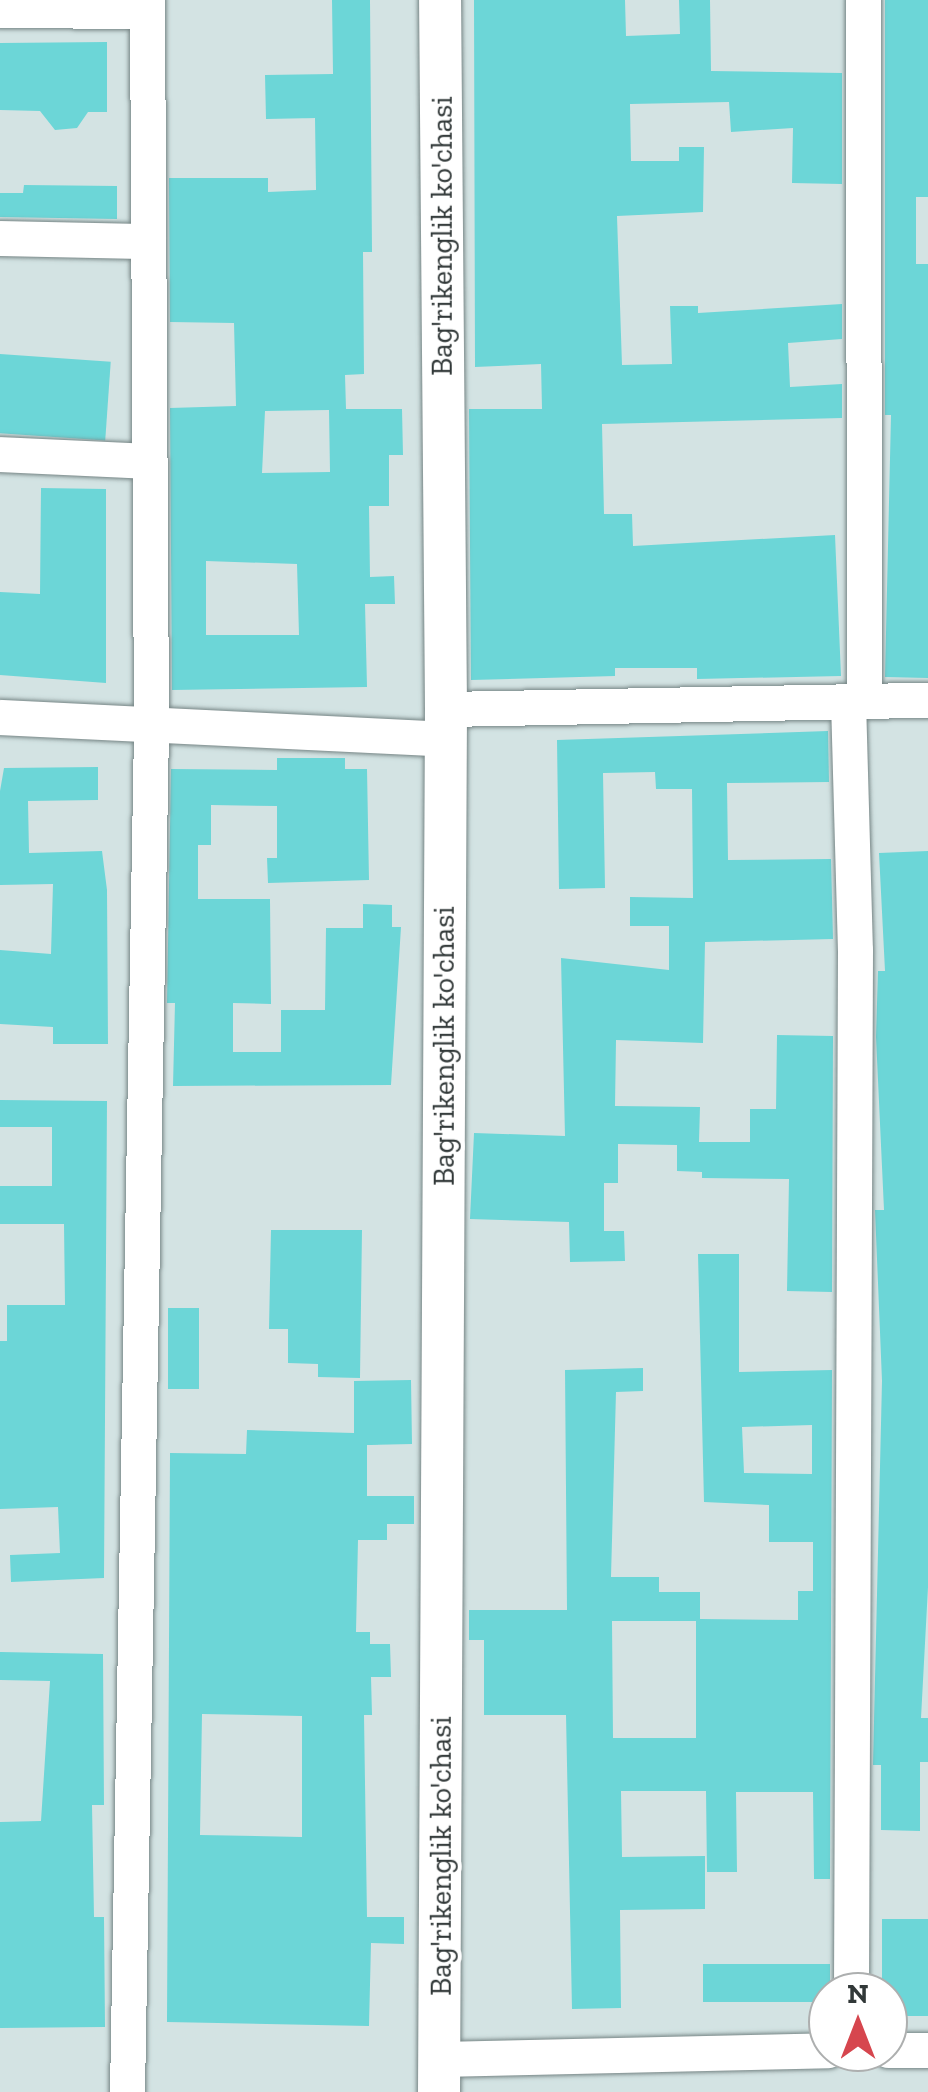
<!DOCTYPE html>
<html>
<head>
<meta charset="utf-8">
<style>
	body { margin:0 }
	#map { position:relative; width:928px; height:2092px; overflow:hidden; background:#d3e3e3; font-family:"Zilla Slab",serif }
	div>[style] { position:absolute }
	.building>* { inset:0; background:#6cd6d7; transform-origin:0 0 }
	.roads { filter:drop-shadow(0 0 2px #768585) drop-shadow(0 0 2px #768585) }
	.minor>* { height:35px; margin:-17.5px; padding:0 17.5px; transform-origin:17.5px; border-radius:17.5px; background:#fff }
	.major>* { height:42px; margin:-21px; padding:0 21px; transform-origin:21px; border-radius:21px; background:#fff }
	span { translate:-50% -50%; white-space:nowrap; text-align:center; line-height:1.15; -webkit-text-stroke:8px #fff; paint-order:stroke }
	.street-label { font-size:30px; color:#313838 }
	.north { position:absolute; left:808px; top:1972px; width:100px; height:100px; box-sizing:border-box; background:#fff; border:2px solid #adafaf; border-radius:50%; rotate:0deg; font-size:28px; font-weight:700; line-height:40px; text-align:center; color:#313838 }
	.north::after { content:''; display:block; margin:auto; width:35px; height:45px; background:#d6464e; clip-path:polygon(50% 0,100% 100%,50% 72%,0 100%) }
</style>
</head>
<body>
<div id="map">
	<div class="building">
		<i style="clip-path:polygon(evenodd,332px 0,370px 0,372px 252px,363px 252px,364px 374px,345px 375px,346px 409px,402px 409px,403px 455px,389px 455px,389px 506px,369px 506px,370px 577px,394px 576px,395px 604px,365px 604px,367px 687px,172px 690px,170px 408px,236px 406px,234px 323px,170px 322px,169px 178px,268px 178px,268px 192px,316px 190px,315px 118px,266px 119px,265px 75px,333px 74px,332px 0,329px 410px,330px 472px,262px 473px,265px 411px,329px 410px,332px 0,206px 561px,297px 564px,299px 635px,206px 635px,206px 561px)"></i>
		<i style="clip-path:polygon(474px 0,625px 0,626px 36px,680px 34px,679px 0,710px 0,711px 71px,842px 73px,842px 184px,792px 183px,793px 128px,731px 132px,729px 102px,630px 104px,631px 161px,679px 161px,679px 147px,704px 147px,703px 212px,617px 216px,622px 365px,672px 364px,670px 306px,698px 306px,698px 313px,842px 304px,842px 339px,788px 343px,790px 387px,842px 384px,842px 418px,602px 424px,604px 514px,632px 514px,633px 546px,835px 535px,841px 676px,697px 679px,697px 668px,615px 668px,615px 676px,471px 680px,469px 409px,542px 409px,541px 364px,475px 367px)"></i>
		<i style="clip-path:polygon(885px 0,928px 0,928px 197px,916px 197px,916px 264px,928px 264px,928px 678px,885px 677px,891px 415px,885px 415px)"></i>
		<i style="clip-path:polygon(107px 42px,107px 112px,88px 112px,77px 128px,55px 130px,40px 111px,0 110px,0 43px)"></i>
		<i style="clip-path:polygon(24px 185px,117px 186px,117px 219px,0 217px,0 193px,23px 193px)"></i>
		<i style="left:0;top:354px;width:111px;height:79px;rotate:4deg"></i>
		<i style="clip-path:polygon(41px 488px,106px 489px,106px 683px,0 675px,0 592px,40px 594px)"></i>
		<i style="clip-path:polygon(828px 731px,829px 782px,727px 783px,728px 860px,831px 859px,833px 939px,705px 942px,703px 1043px,616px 1040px,615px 1106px,700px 1107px,699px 1142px,750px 1142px,750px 1109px,776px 1109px,777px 1035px,833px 1036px,832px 1292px,787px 1291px,789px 1179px,702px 1178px,702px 1172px,677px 1171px,677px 1145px,618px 1144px,618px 1183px,604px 1183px,604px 1231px,624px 1231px,625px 1261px,570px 1262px,569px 1222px,470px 1219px,474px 1133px,565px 1136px,561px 958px,669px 970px,669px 926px,630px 926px,630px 897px,693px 898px,692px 789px,656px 789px,655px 772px,603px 773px,605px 888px,559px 889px,557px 740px)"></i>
		<i style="clip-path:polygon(277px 758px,345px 758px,345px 769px,367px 769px,369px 880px,268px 883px,267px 858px,277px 858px,277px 806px,211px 805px,211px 845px,198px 845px,198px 899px,270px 899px,271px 1004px,233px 1003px,233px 1052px,281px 1052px,281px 1010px,325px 1010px,326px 928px,363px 928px,363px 904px,392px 905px,392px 927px,401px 927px,391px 1085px,173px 1086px,175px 1003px,167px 1003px,171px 769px,277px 770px)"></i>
		<i style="clip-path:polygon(98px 767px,98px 800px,28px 801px,29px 853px,102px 851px,107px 890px,108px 1044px,53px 1044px,53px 1027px,0 1024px,0 950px,51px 954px,53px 884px,0 885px,0 791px,4px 768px)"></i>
		<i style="clip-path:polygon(928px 851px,928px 1587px,921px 1718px,928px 1718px,928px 1762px,920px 1762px,920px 1831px,881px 1830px,881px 1765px,873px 1765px,882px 1381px,875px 1210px,884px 1210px,876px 1037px,878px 971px,885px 971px,879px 853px)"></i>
		<i style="clip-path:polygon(0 1100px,107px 1101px,104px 1578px,11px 1582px,10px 1555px,60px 1553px,58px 1507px,0 1509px,0 1341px,7px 1341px,7px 1305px,65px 1305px,64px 1224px,0 1224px,0 1186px,52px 1186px,52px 1127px,0 1127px)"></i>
		<i style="clip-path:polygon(271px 1230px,362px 1230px,360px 1378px,318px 1377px,318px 1364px,288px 1363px,288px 1329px,269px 1329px)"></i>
		<i style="clip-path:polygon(evenodd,698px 1254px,739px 1254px,739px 1372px,832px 1370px,830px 1879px,814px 1879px,813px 1792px,736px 1792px,737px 1872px,707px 1872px,706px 1791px,621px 1791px,622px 1857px,705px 1856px,705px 1909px,620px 1910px,621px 2008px,572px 2009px,566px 1715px,484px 1715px,484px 1640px,469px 1640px,469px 1610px,567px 1610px,565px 1370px,643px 1368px,643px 1391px,616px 1392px,611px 1577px,659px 1577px,659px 1592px,700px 1592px,700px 1619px,798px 1620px,798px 1591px,813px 1591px,813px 1542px,769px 1542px,769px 1505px,704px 1502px,698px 1254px,812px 1425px,812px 1474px,744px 1473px,742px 1427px,812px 1425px,698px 1254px,612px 1621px,696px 1621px,696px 1738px,613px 1738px,612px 1621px)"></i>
		<i style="left:168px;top:1308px;width:31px;height:81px"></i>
		<i style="clip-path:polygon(evenodd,411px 1380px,412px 1444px,367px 1445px,367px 1496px,414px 1496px,414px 1524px,387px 1524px,387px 1540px,358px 1540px,356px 1632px,370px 1632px,370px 1644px,390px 1644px,391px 1677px,371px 1677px,372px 1715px,364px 1715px,367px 1917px,404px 1917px,404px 1944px,371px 1943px,369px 2026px,167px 2022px,170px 1453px,246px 1454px,247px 1430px,354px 1433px,354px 1381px,411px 1380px,202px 1714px,302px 1716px,302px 1837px,200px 1835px,202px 1714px)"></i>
		<i style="clip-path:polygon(0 1652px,103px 1654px,104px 1805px,92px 1805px,94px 1917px,104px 1917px,105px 2027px,0 2028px,0 1822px,41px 1821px,50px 1681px,0 1680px)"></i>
		<i style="left:882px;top:1919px;width:46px;height:97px"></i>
		<i style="left:703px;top:1964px;width:127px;height:38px"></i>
	</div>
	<div class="roads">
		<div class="minor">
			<i style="left:863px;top:0;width:701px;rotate:89.92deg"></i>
			<i style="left:0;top:10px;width:147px;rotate:0.4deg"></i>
			<i style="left:0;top:238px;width:148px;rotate:1.2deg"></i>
			<i style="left:0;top:454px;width:149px;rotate:2.7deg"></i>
			<i style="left:848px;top:701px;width:249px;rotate:88.4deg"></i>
			<i style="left:855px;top:950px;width:1042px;rotate:90.22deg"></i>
			<i style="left:446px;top:709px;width:482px;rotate:-1.1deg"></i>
			<i style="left:0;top:717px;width:446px;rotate:2.8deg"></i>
			<i style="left:888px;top:2050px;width:40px"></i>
			<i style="left:440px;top:2059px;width:388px;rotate:-1.3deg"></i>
			<i style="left:127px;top:2092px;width:1368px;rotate:-88.99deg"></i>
			<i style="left:151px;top:724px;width:724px;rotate:-90.32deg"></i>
		</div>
		<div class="major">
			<i style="left:439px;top:2092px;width:1383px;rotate:-89.71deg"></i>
			<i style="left:446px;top:709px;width:709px;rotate:-90.48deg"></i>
		</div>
	</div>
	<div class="street-label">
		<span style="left:442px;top:236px;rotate:-90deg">Bag'rikenglik ko'chasi</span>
		<span style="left:444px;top:1046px;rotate:-90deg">Bag'rikenglik ko'chasi</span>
		<span style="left:441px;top:1856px;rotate:-90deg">Bag'rikenglik ko'chasi</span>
	</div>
	<div class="north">N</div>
</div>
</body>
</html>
